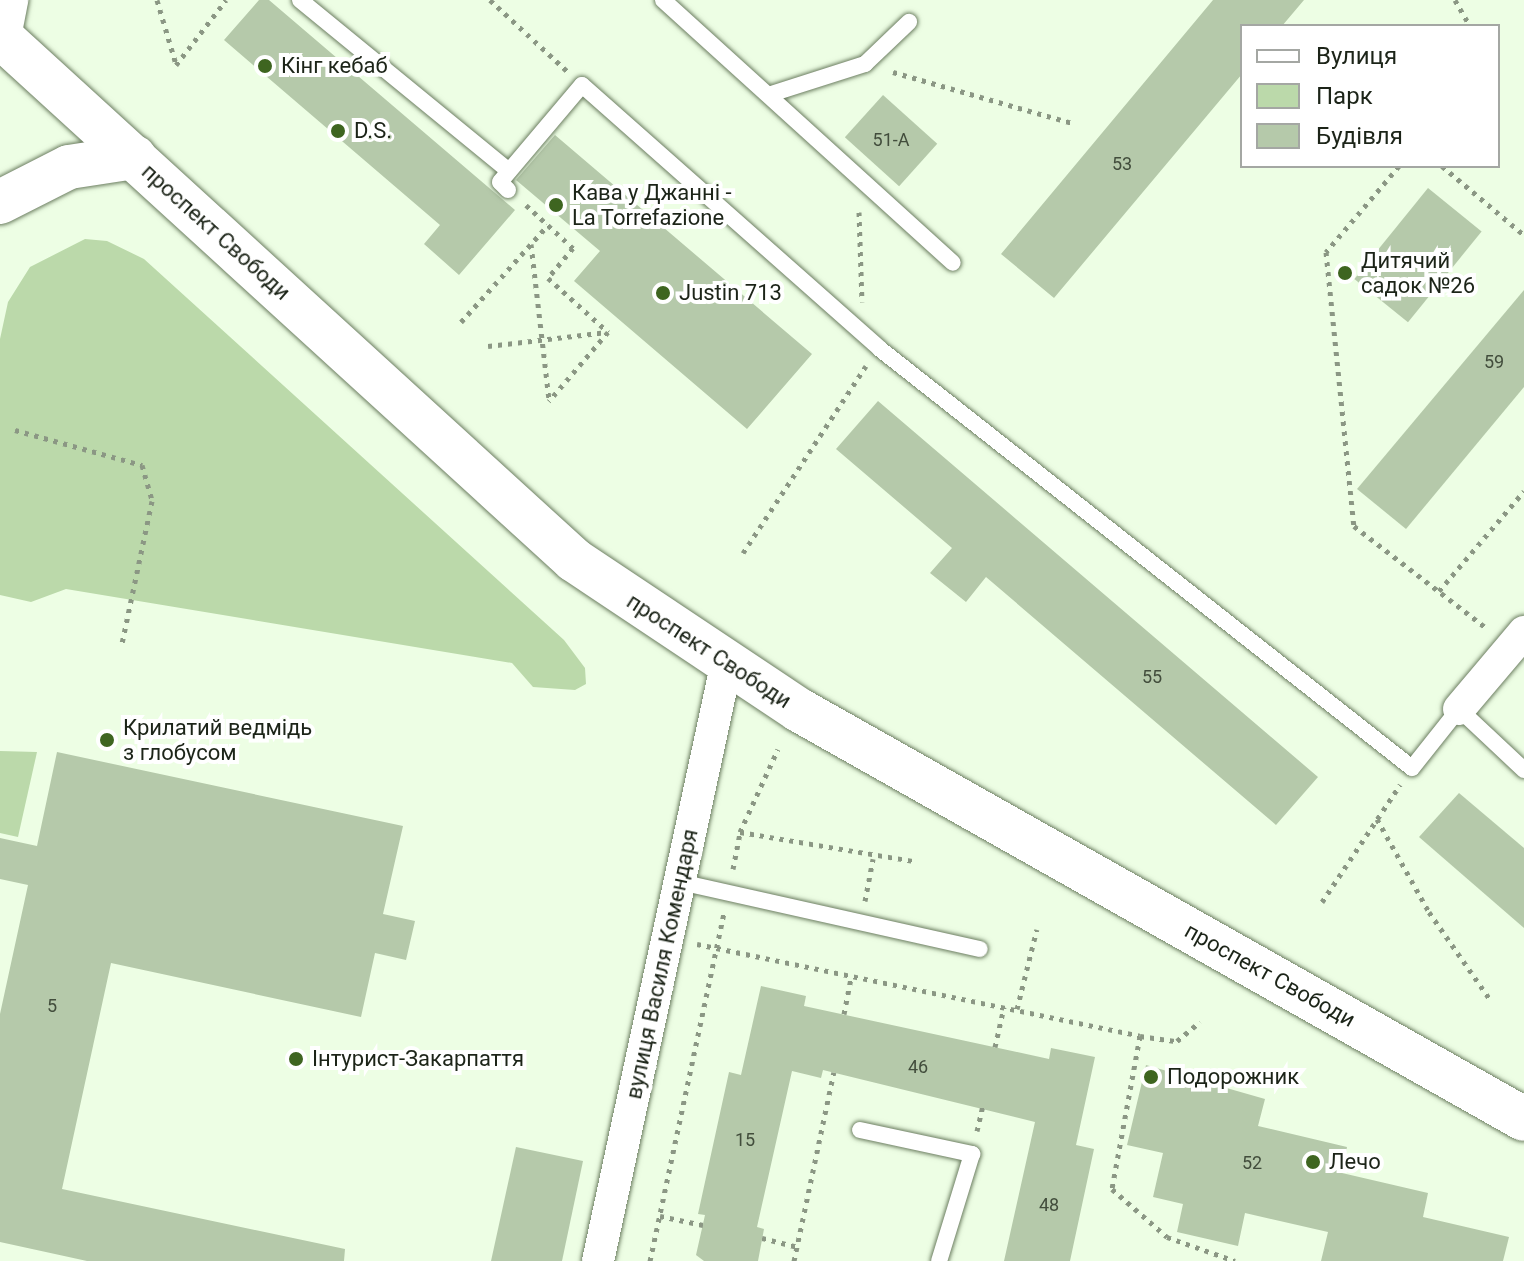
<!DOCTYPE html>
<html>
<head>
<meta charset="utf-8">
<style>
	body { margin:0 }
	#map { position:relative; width:1524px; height:1261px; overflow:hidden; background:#edfee4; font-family:Roboto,sans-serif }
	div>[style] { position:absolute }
	.green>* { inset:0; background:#bbd9aa }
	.building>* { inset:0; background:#b5c9aa; transform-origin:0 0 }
	.path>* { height:5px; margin-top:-2.5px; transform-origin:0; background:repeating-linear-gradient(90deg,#8b9784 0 4px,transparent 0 10px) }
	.roads { filter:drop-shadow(0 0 2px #6c7e61) drop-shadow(0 0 2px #6c7e61) }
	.service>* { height:16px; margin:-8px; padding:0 8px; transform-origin:8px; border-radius:8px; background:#fff }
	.minor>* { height:32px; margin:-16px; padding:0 16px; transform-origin:16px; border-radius:16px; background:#fff }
	.tertiary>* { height:40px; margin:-20px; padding:0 20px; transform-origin:20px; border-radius:20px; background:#fff }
	.secondary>* { height:44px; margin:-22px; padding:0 22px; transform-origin:22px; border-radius:22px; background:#fff }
	.dots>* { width:22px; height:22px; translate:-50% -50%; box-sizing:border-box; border:4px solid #fff; border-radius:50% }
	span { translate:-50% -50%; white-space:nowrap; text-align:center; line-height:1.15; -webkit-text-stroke:8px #fff; paint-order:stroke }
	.number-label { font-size:18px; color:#424d3c }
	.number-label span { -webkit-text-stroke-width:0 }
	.poi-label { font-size:22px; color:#1c2418 }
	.left { translate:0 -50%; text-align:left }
	.street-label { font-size:22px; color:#1c2418 }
	.legend { position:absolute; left:1240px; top:24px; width:260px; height:144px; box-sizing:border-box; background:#fff; border:2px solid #a4a7a3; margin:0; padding:10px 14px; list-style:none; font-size:24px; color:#1c2418 }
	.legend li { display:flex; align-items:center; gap:16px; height:40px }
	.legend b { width:40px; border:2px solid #a4a7a3 }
</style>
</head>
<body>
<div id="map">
	<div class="green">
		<i style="clip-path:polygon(85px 239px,107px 241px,144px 259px,564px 640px,585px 668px,586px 684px,575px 690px,533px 687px,512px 663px,66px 589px,31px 602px,0 595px,0 339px,8px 302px,30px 267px)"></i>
		<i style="clip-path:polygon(0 751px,37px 752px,18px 837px,0 833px)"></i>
	</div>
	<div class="building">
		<i style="clip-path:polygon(259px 0,269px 0,515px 210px,459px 275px,424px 244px,440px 225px,224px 40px)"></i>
		<i style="clip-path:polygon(1213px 0,1304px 0,1282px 26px,1242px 26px,1242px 74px,1054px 298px,1001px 254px)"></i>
		<i style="left:883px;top:95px;width:73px;height:57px;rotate:42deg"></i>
		<i style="clip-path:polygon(555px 135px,812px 354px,747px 429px,574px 281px,600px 251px,516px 180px)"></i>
		<i style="left:1428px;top:188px;width:69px;height:117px;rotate:39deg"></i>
		<i style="clip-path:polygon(1524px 290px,1524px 387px,1406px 529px,1357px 489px)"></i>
		<i style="clip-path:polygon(878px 401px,1318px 777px,1276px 825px,986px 577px,966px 602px,930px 573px,952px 548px,836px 449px)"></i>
		<i style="clip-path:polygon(57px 752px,403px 826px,383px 914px,415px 921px,406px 960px,375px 953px,361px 1017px,111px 963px,62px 1189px,345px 1249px,344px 1261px,87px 1261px,0 1242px,0 1014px,28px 885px,0 879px,0 838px,37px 846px)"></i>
		<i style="clip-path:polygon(1459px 793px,1524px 848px,1524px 928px,1419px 837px)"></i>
		<i style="clip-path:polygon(761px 986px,806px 996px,804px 1006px,1049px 1059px,1051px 1048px,1095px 1057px,1076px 1145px,1094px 1149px,1070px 1261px,1004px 1261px,1035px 1122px,823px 1070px,821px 1078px,792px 1071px,757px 1227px,764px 1229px,758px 1261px,704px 1261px,696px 1255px,705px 1215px,698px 1214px,729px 1072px,741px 1075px)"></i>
		<i style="clip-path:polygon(1146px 1065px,1265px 1099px,1258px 1126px,1347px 1147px,1342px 1173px,1428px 1193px,1423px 1217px,1509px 1237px,1503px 1261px,1321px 1261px,1328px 1232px,1245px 1213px,1238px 1246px,1177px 1232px,1183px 1204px,1153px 1197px,1163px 1153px,1127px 1145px)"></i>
		<i style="clip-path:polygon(516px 1147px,583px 1161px,562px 1261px,491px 1261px)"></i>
	</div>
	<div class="path">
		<i style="left:157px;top:0;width:67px;rotate:73.5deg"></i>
		<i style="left:490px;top:0;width:105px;rotate:42.7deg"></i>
		<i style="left:1455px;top:0;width:30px;rotate:60deg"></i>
		<i style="left:176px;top:65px;width:82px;rotate:-52.4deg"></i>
		<i style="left:893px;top:72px;width:186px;rotate:15.9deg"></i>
		<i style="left:1399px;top:166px;width:113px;rotate:130.3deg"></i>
		<i style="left:1326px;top:252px;width:275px;rotate:84.2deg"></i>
		<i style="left:1354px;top:526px;width:165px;rotate:37.6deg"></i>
		<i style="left:1442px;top:166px;width:107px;rotate:40.1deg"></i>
		<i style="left:526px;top:205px;width:64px;rotate:42.5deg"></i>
		<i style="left:573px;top:248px;width:39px;rotate:130deg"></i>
		<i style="left:548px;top:278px;width:81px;rotate:42deg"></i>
		<i style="left:608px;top:332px;width:91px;rotate:130.5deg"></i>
		<i style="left:859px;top:212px;width:90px;rotate:88.1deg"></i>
		<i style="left:531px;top:244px;width:157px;rotate:83.4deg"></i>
		<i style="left:461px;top:322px;width:130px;rotate:-48.1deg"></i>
		<i style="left:488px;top:346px;width:120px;rotate:-6.7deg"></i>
		<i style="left:15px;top:430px;width:132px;rotate:15.4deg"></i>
		<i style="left:142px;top:465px;width:37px;rotate:74deg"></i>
		<i style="left:152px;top:501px;width:145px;rotate:101.9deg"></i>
		<i style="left:743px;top:553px;width:224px;rotate:-56.7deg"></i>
		<i style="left:1439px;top:591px;width:131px;rotate:-49.6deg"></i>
		<i style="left:1377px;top:819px;width:107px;rotate:60.8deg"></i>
		<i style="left:1429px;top:912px;width:105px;rotate:55.1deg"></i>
		<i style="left:740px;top:832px;width:175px;rotate:9.5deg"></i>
		<i style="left:733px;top:869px;width:38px;rotate:-79deg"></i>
		<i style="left:740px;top:832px;width:91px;rotate:-65.4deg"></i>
		<i style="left:865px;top:901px;width:43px;rotate:-79.2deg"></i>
		<i style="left:1322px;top:902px;width:141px;rotate:-56.3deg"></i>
		<i style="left:697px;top:944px;width:452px;rotate:11.7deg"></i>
		<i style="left:1140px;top:1036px;width:37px;rotate:8deg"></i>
		<i style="left:1177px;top:1041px;width:30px;rotate:-40deg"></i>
		<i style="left:1017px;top:1009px;width:82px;rotate:-76deg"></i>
		<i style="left:844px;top:1014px;width:38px;rotate:-79deg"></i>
		<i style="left:1140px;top:1036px;width:156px;rotate:100.4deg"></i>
		<i style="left:1112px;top:1189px;width:73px;rotate:41.1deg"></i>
		<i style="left:1167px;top:1237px;width:72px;rotate:19.4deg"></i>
		<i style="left:995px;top:1047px;width:41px;rotate:-77.3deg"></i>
		<i style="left:977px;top:1131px;width:27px;rotate:-77deg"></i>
		<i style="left:660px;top:1216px;width:44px;rotate:11.8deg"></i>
		<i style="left:762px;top:1238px;width:36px;rotate:14deg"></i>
		<i style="left:650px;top:1261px;width:355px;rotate:-78deg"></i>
		<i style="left:794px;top:1261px;width:193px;rotate:-78.1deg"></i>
	</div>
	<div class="roads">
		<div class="service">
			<i style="left:300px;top:0;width:270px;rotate:39.3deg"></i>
			<i style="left:663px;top:0;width:391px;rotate:42.2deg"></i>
			<i style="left:771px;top:94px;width:99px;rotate:-17.7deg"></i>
			<i style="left:865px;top:64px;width:61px;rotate:-43.7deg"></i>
			<i style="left:508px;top:190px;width:11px;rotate:-135deg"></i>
			<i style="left:500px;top:182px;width:127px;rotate:-49.8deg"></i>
			<i style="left:582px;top:85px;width:398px;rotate:41.5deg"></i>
			<i style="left:880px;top:349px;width:677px;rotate:38.22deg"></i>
			<i style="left:1412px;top:768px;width:75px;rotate:-51.5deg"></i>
			<i style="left:1459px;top:709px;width:89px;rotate:43.2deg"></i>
			<i style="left:680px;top:882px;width:307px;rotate:12.6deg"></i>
			<i style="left:860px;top:1130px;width:115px;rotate:12.1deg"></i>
			<i style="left:972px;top:1154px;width:112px;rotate:107.1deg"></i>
		</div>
		<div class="minor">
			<i style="left:1459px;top:709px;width:101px;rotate:-49.8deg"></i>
			<i style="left:598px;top:1261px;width:609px;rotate:-77.86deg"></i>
		</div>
		<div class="tertiary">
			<i style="left:1px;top:37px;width:38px;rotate:-79deg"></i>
		</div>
		<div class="secondary">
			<i style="left:0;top:36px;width:777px;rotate:42.39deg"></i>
			<i style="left:574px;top:560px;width:270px;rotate:33.7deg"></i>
			<i style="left:799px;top:710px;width:832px;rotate:29.43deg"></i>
			<i style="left:0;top:202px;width:77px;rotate:-26.9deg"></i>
			<i style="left:69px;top:167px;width:66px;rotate:-8.7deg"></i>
		</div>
	</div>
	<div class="dots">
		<i style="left:265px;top:66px;background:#3e6520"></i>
		<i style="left:338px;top:131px;background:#3e6520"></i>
		<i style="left:556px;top:205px;background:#3e6520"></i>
		<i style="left:1345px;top:273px;background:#3e6520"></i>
		<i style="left:663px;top:293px;background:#3e6520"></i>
		<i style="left:107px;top:740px;background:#3e6520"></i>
		<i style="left:296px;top:1059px;background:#3e6520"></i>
		<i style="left:1151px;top:1077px;background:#3e6520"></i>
		<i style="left:1313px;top:1162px;background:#3e6520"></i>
	</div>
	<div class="number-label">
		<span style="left:891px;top:140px">51-А</span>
		<span style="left:1122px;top:164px">53</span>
		<span style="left:1494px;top:362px">59</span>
		<span style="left:1152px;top:677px">55</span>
		<span style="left:52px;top:1006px">5</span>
		<span style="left:918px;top:1067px">46</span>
		<span style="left:745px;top:1140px">15</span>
		<span style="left:1252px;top:1163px">52</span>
		<span style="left:1049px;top:1205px">48</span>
	</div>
	<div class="poi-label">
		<span class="left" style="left:281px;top:66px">Кінг кебаб</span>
		<span class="left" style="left:354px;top:131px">D.S.</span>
		<span class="left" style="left:572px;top:205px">Кава у Джанні -<br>La Torrefazione</span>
		<span class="left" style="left:1361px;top:273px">Дитячий<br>садок №26</span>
		<span class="left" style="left:679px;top:293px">Justin 713</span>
		<span class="left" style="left:123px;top:740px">Крилатий ведмідь<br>з глобусом</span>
		<span class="left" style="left:312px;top:1059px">Інтурист-Закарпаття</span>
		<span class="left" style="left:1167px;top:1077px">Подорожник</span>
		<span class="left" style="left:1329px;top:1162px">Лечо</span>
	</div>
	<div class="street-label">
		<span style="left:216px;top:232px;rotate:42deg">проспект Свободи</span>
		<span style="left:709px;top:651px;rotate:33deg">проспект Свободи</span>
		<span style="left:662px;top:964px;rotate:-78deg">вулиця Василя Комендаря</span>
		<span style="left:1270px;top:975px;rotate:29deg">проспект Свободи</span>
	</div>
	<ul class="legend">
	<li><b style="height:10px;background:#fff"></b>Вулиця</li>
	<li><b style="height:22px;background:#bbd9aa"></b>Парк</li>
	<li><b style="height:22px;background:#b5c9aa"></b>Будівля</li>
	</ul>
</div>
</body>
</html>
